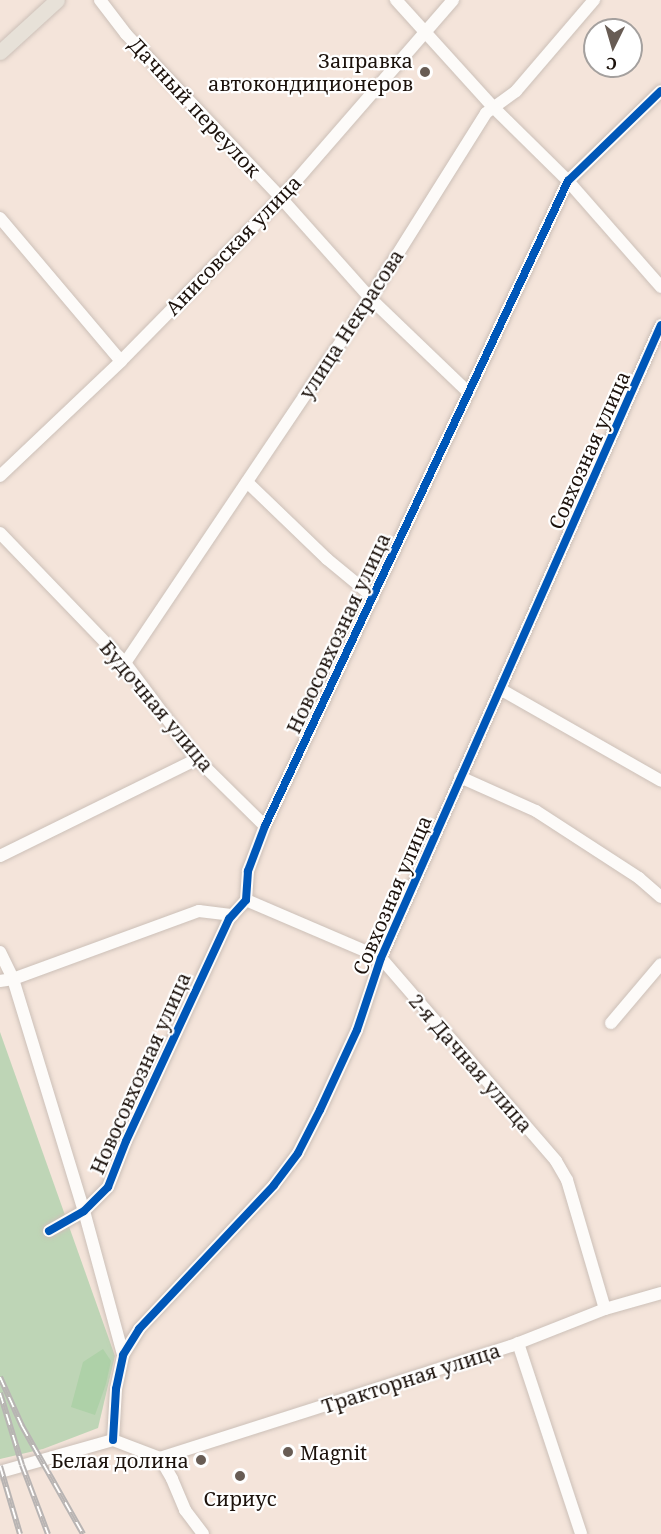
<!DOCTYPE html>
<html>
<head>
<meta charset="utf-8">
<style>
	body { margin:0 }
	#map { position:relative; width:661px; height:1534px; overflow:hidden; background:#f4e4da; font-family:"Noto Serif",serif }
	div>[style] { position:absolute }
	.green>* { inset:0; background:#bed5b6 }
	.forest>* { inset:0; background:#aed1a8 }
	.roads { filter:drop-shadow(0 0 2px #ccc0b8) drop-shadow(0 0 2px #ccc0b8) }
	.minor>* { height:12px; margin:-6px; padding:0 6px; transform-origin:6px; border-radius:6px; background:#fdfbf9 }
	.major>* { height:15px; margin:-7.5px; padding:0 7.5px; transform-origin:7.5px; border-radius:7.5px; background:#e7e1d8 }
	.rail>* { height:6px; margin-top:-3px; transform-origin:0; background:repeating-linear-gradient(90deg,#fff 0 11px,#b8b4b3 0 22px); box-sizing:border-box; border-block:2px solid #b8b4b3 }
	.cycleway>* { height:8px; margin:-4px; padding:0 4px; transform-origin:4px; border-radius:4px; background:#0057b8 }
	.dots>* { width:16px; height:16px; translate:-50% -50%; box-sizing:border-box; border:3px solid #fff; border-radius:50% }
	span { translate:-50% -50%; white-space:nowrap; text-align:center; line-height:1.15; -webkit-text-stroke:4.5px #fff; paint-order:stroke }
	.poi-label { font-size:20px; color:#1c120c }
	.right { translate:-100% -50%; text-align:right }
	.left { translate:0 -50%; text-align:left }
	.street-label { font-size:20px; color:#1c120c }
	.north { position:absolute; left:583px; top:18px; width:60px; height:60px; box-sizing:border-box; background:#fff; border:2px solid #a4a09e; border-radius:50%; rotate:185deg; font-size:16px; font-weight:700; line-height:24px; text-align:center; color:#1c120c }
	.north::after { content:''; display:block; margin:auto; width:21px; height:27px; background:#685c54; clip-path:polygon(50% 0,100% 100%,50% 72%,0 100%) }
</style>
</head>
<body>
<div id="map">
	<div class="green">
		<i style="clip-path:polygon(0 1032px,115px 1356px,98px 1428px,43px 1449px,0 1459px)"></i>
	</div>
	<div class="forest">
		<i style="clip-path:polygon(103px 1349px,111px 1361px,106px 1384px,95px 1415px,71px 1407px,83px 1362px)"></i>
	</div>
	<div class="roads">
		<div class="minor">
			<i style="left:100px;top:0;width:43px;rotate:52.6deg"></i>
			<i style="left:126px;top:34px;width:226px;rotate:46.6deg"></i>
			<i style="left:281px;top:198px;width:134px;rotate:48.3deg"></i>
			<i style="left:370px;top:298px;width:137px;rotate:43.8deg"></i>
			<i style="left:396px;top:0;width:143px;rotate:47.8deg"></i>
			<i style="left:492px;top:106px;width:107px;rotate:44.6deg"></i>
			<i style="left:568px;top:181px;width:141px;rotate:48.7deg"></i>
			<i style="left:0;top:218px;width:187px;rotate:49.8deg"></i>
			<i style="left:0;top:476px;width:167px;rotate:-43.5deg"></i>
			<i style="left:121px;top:361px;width:228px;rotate:-45.5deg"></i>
			<i style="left:281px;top:198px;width:262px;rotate:-49deg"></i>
			<i style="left:247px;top:482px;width:111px;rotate:43.9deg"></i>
			<i style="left:327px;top:559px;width:60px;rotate:39.6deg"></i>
			<i style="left:0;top:533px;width:180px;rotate:46.1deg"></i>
			<i style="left:125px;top:663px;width:120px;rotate:53.1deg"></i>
			<i style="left:197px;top:759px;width:95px;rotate:44.6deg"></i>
			<i style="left:125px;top:663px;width:440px;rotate:-56.1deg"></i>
			<i style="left:370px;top:298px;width:218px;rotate:-57.9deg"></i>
			<i style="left:486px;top:113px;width:37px;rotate:-36deg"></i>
			<i style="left:516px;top:91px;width:120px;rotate:-49.4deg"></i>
			<i style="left:500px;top:689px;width:185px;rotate:29.7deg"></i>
			<i style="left:460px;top:777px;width:83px;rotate:24.1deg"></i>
			<i style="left:536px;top:811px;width:123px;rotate:33deg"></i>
			<i style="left:639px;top:878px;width:29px;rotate:41deg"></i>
			<i style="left:0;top:856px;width:220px;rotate:-26.2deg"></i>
			<i style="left:246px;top:900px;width:147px;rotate:23.2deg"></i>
			<i style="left:381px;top:958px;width:268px;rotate:49.2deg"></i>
			<i style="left:556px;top:1161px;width:22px;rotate:60deg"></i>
			<i style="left:567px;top:1180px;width:134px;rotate:73.6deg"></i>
			<i style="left:0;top:952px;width:30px;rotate:64deg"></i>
			<i style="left:13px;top:979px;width:243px;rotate:73deg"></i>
			<i style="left:84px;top:1211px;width:149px;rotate:74.8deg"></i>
			<i style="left:0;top:981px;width:13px;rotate:-9deg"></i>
			<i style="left:13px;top:979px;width:198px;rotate:-20.1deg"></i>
			<i style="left:199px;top:911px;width:34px;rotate:7deg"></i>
			<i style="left:611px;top:1023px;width:77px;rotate:-49.7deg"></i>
			<i style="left:49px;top:1231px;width:40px;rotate:-29.7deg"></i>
			<i style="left:84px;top:1211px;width:34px;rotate:-45deg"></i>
			<i style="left:108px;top:1187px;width:49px;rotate:-68.6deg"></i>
			<i style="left:126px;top:1141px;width:245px;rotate:-65.1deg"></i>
			<i style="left:229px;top:919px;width:25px;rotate:-48deg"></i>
			<i style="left:246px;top:900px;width:29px;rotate:-86deg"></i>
			<i style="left:248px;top:871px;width:48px;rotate:-69.3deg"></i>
			<i style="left:265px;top:826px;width:713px;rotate:-64.84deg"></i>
			<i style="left:568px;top:181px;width:129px;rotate:-44.1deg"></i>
			<i style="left:518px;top:1343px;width:201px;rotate:71.7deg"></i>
			<i style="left:113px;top:1440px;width:51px;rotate:-86.6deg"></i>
			<i style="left:116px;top:1389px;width:35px;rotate:-78deg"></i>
			<i style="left:123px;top:1355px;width:31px;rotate:-58deg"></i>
			<i style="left:139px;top:1329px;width:197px;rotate:-46.8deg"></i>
			<i style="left:274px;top:1185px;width:40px;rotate:-53deg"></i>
			<i style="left:298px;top:1153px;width:48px;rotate:-62.9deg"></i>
			<i style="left:320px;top:1110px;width:88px;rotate:-65.2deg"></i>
			<i style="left:357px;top:1030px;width:76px;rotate:-71.6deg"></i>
			<i style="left:381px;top:958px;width:692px;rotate:-66.14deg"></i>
			<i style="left:113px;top:1440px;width:50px;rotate:21deg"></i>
			<i style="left:160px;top:1458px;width:24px;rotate:60deg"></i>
			<i style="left:172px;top:1479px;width:34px;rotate:67deg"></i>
			<i style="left:185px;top:1510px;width:30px;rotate:53deg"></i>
			<i style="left:160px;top:1458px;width:368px;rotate:-17.7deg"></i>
			<i style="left:511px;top:1346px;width:101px;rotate:-21.5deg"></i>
			<i style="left:605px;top:1309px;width:58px;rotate:-15.9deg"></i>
			<i style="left:0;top:1472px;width:117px;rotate:-15.8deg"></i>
		</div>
		<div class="major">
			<i style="left:0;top:52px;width:77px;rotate:-42.4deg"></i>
		</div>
	</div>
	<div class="rail">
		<i style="left:0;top:1377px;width:54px;rotate:65.8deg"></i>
		<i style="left:22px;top:1426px;width:124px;rotate:60.5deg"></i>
		<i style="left:0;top:1393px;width:75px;rotate:73deg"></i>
		<i style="left:22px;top:1465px;width:74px;rotate:69.4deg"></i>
		<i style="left:0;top:1466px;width:71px;rotate:73.6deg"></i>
	</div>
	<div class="cycleway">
		<i style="left:49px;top:1231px;width:40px;rotate:-29.7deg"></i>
		<i style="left:84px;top:1211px;width:34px;rotate:-45deg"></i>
		<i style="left:108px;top:1187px;width:49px;rotate:-68.6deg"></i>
		<i style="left:126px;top:1141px;width:245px;rotate:-65.1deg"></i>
		<i style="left:229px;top:919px;width:25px;rotate:-48deg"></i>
		<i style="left:246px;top:900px;width:29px;rotate:-86deg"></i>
		<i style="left:248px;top:871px;width:48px;rotate:-69.3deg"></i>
		<i style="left:265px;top:826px;width:713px;rotate:-64.84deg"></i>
		<i style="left:568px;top:181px;width:129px;rotate:-44.1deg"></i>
		<i style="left:113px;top:1440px;width:51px;rotate:-86.6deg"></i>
		<i style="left:116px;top:1389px;width:35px;rotate:-78deg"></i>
		<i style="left:123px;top:1355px;width:31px;rotate:-58deg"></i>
		<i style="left:139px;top:1329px;width:197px;rotate:-46.8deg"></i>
		<i style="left:274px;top:1185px;width:40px;rotate:-53deg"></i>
		<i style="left:298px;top:1153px;width:48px;rotate:-62.9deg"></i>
		<i style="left:320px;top:1110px;width:88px;rotate:-65.2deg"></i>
		<i style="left:357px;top:1030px;width:76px;rotate:-71.6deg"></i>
		<i style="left:381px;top:958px;width:692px;rotate:-66.14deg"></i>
	</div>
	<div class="dots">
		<i style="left:425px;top:72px;background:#685c54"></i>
		<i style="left:288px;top:1452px;background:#685c54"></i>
		<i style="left:201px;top:1460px;background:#685c54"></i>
		<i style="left:240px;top:1476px;background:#685c54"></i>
	</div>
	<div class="poi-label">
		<span class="right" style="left:413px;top:72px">Заправка<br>автокондиционеров</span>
		<span class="left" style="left:300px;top:1452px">Magnit</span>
		<span class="right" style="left:189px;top:1460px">Белая долина</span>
		<span style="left:240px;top:1498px">Сириус</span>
	</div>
	<div class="street-label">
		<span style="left:195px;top:107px;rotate:47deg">Дачный переулок</span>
		<span style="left:233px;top:245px;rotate:-46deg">Анисовская улица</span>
		<span style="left:351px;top:324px;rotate:-57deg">улица Некрасова</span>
		<span style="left:589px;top:450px;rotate:-66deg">Совхозная улица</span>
		<span style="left:338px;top:633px;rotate:-65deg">Новосовхозная улица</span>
		<span style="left:157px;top:706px;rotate:50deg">Будочная улица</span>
		<span style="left:392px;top:895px;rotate:-67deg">Совхозная улица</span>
		<span style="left:471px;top:1063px;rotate:49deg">2-я Дачная улица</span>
		<span style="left:140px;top:1073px;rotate:-66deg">Новосовхозная улица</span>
		<span style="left:411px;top:1378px;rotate:-18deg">Тракторная улица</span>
	</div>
	<div class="north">С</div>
</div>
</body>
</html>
